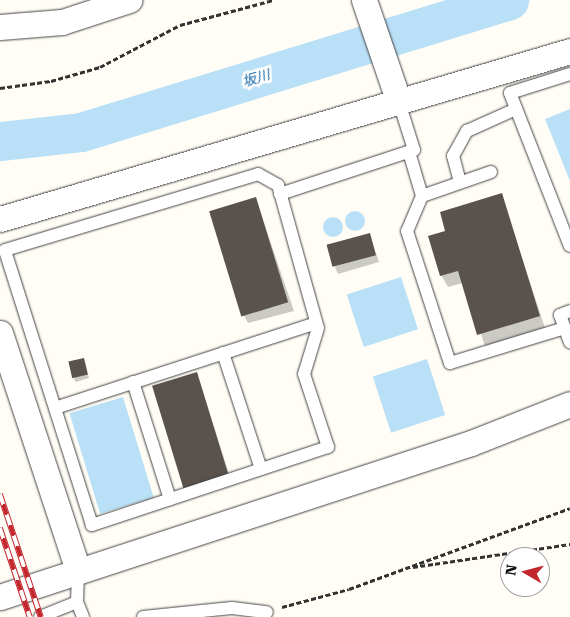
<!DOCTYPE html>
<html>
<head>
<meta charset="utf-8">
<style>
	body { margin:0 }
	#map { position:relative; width:570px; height:617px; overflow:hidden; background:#fffdf5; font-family:"Roboto Serif","Noto Sans JP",serif }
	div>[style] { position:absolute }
	.water>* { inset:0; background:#b9e0f7; transform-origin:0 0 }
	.round { border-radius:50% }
	.shadow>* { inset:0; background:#0003 }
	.river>* { height:39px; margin:-19.5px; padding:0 19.5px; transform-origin:19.5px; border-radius:19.5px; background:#b9e0f7 }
	.building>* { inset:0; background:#5a524d; transform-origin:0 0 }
	.path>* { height:3px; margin-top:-1.5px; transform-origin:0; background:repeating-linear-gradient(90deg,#333 0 5px,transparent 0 7.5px) }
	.roads { filter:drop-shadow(0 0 1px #444) drop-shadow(0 0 1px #444) }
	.lane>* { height:12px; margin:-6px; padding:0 6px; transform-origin:6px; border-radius:6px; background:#fff }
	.street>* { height:25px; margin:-12.5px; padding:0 12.5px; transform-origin:12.5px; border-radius:12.5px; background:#fff }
	.rail>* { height:5.5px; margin-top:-2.75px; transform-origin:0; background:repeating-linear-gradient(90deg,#fff 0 11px,#c4262e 0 22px); box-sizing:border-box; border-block:1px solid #c4262e }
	span { translate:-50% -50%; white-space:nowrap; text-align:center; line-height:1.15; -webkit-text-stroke:5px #fff; paint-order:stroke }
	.water-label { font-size:14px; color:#1768a6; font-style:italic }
	.north { position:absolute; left:500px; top:547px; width:50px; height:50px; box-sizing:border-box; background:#fff; border:1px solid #a0a0a0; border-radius:50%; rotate:278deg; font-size:14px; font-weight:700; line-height:20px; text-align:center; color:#111 }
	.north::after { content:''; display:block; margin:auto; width:18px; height:22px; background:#c4262e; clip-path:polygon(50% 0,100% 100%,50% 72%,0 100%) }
</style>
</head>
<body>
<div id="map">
	<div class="water">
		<i style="clip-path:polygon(570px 109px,570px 181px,545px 119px)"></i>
		<i class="round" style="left:345px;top:211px;width:20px;height:20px"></i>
		<i class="round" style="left:323px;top:217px;width:20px;height:20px"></i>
		<i style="left:401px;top:277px;width:55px;height:57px;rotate:72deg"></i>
		<i style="left:427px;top:359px;width:59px;height:57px;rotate:72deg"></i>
		<i style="left:123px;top:397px;width:105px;height:56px;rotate:73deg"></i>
	</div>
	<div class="shadow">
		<i style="clip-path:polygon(501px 194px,545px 328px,485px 346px,463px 283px,448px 287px,441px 275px,447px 232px)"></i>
		<i style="clip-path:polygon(256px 199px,294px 311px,248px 323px,243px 314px)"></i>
		<i style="clip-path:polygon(370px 235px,379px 262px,338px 274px,335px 267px)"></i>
		<i style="clip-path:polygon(85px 362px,89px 378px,76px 382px,74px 379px)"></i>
		<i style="clip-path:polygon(197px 374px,232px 483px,188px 496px,183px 487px)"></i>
	</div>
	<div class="river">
		<i style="left:0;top:141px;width:81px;rotate:-6.3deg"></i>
		<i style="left:81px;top:132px;width:448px;rotate:-17.1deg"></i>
	</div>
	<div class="building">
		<i style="clip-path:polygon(502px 193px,540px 316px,477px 335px,458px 271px,440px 276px,428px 236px,445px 231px,440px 212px)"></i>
		<i style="left:256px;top:197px;width:110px;height:49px;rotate:73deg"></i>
		<i style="left:370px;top:233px;width:23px;height:45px;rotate:75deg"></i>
		<i style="left:84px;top:358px;width:17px;height:16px;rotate:77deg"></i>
		<i style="left:197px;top:372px;width:107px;height:47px;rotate:73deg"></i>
	</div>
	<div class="path">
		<i style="left:0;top:88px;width:51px;rotate:-7.8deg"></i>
		<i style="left:51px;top:81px;width:51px;rotate:-15.9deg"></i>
		<i style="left:100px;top:67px;width:90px;rotate:-27.7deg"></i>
		<i style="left:180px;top:25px;width:96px;rotate:-15deg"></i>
		<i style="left:413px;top:567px;width:159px;rotate:-8.3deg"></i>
		<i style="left:282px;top:607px;width:69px;rotate:-15deg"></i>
		<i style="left:349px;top:589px;width:235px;rotate:-20.1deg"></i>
	</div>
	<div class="roads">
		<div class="lane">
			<i style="left:570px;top:74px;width:63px;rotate:162.4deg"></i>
			<i style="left:510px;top:93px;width:164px;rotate:68.6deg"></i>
			<i style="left:409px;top:152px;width:46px;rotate:73.5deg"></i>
			<i style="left:491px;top:172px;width:73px;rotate:160.8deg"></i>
			<i style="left:422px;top:196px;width:38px;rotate:113deg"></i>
			<i style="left:407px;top:231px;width:139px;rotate:72deg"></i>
			<i style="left:450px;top:363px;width:120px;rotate:-16.9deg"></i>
			<i style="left:258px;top:174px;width:23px;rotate:29deg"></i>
			<i style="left:278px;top:185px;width:148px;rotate:74.4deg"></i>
			<i style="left:318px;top:328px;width:48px;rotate:106.9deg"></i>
			<i style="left:304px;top:374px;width:77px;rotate:71.8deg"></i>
			<i style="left:328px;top:447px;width:249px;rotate:161.7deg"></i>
			<i style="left:92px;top:525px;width:288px;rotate:-107.6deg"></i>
			<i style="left:5px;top:250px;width:264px;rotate:-16.7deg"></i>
			<i style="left:460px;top:182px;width:27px;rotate:-105deg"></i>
			<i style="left:453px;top:156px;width:29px;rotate:-61deg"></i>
			<i style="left:467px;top:131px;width:54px;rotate:-24.2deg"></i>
			<i style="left:280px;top:194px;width:141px;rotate:-18.2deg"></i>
			<i style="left:414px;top:150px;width:50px;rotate:-107.4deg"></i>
			<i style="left:570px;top:311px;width:11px;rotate:158deg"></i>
			<i style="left:560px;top:315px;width:29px;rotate:70deg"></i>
			<i style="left:223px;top:353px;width:122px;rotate:71.9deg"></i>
			<i style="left:133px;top:382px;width:123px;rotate:72.5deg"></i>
			<i style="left:55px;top:408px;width:274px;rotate:-18deg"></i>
			<i style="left:77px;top:602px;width:32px;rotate:-88deg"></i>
			<i style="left:40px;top:617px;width:40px;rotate:-22deg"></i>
			<i style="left:77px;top:602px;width:16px;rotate:68deg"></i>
			<i style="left:143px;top:617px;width:89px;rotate:-5.8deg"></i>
			<i style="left:232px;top:608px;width:35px;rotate:7deg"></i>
		</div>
		<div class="street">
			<i style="left:364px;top:0;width:108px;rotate:71.1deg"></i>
			<i style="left:0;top:27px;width:62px;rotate:-4.6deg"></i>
			<i style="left:62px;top:22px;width:71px;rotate:-18.2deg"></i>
			<i style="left:0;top:219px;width:594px;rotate:-16.42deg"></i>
			<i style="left:0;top:333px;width:250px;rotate:71.8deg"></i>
			<i style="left:0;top:597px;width:496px;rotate:-18.1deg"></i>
			<i style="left:471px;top:443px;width:106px;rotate:-21.5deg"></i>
		</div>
	</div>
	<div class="rail">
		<i style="left:0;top:494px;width:130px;rotate:71.6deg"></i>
		<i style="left:0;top:528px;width:94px;rotate:71.4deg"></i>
	</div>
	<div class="water-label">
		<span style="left:256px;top:78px;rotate:-17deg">坂川</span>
	</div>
	<div class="north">N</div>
</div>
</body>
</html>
